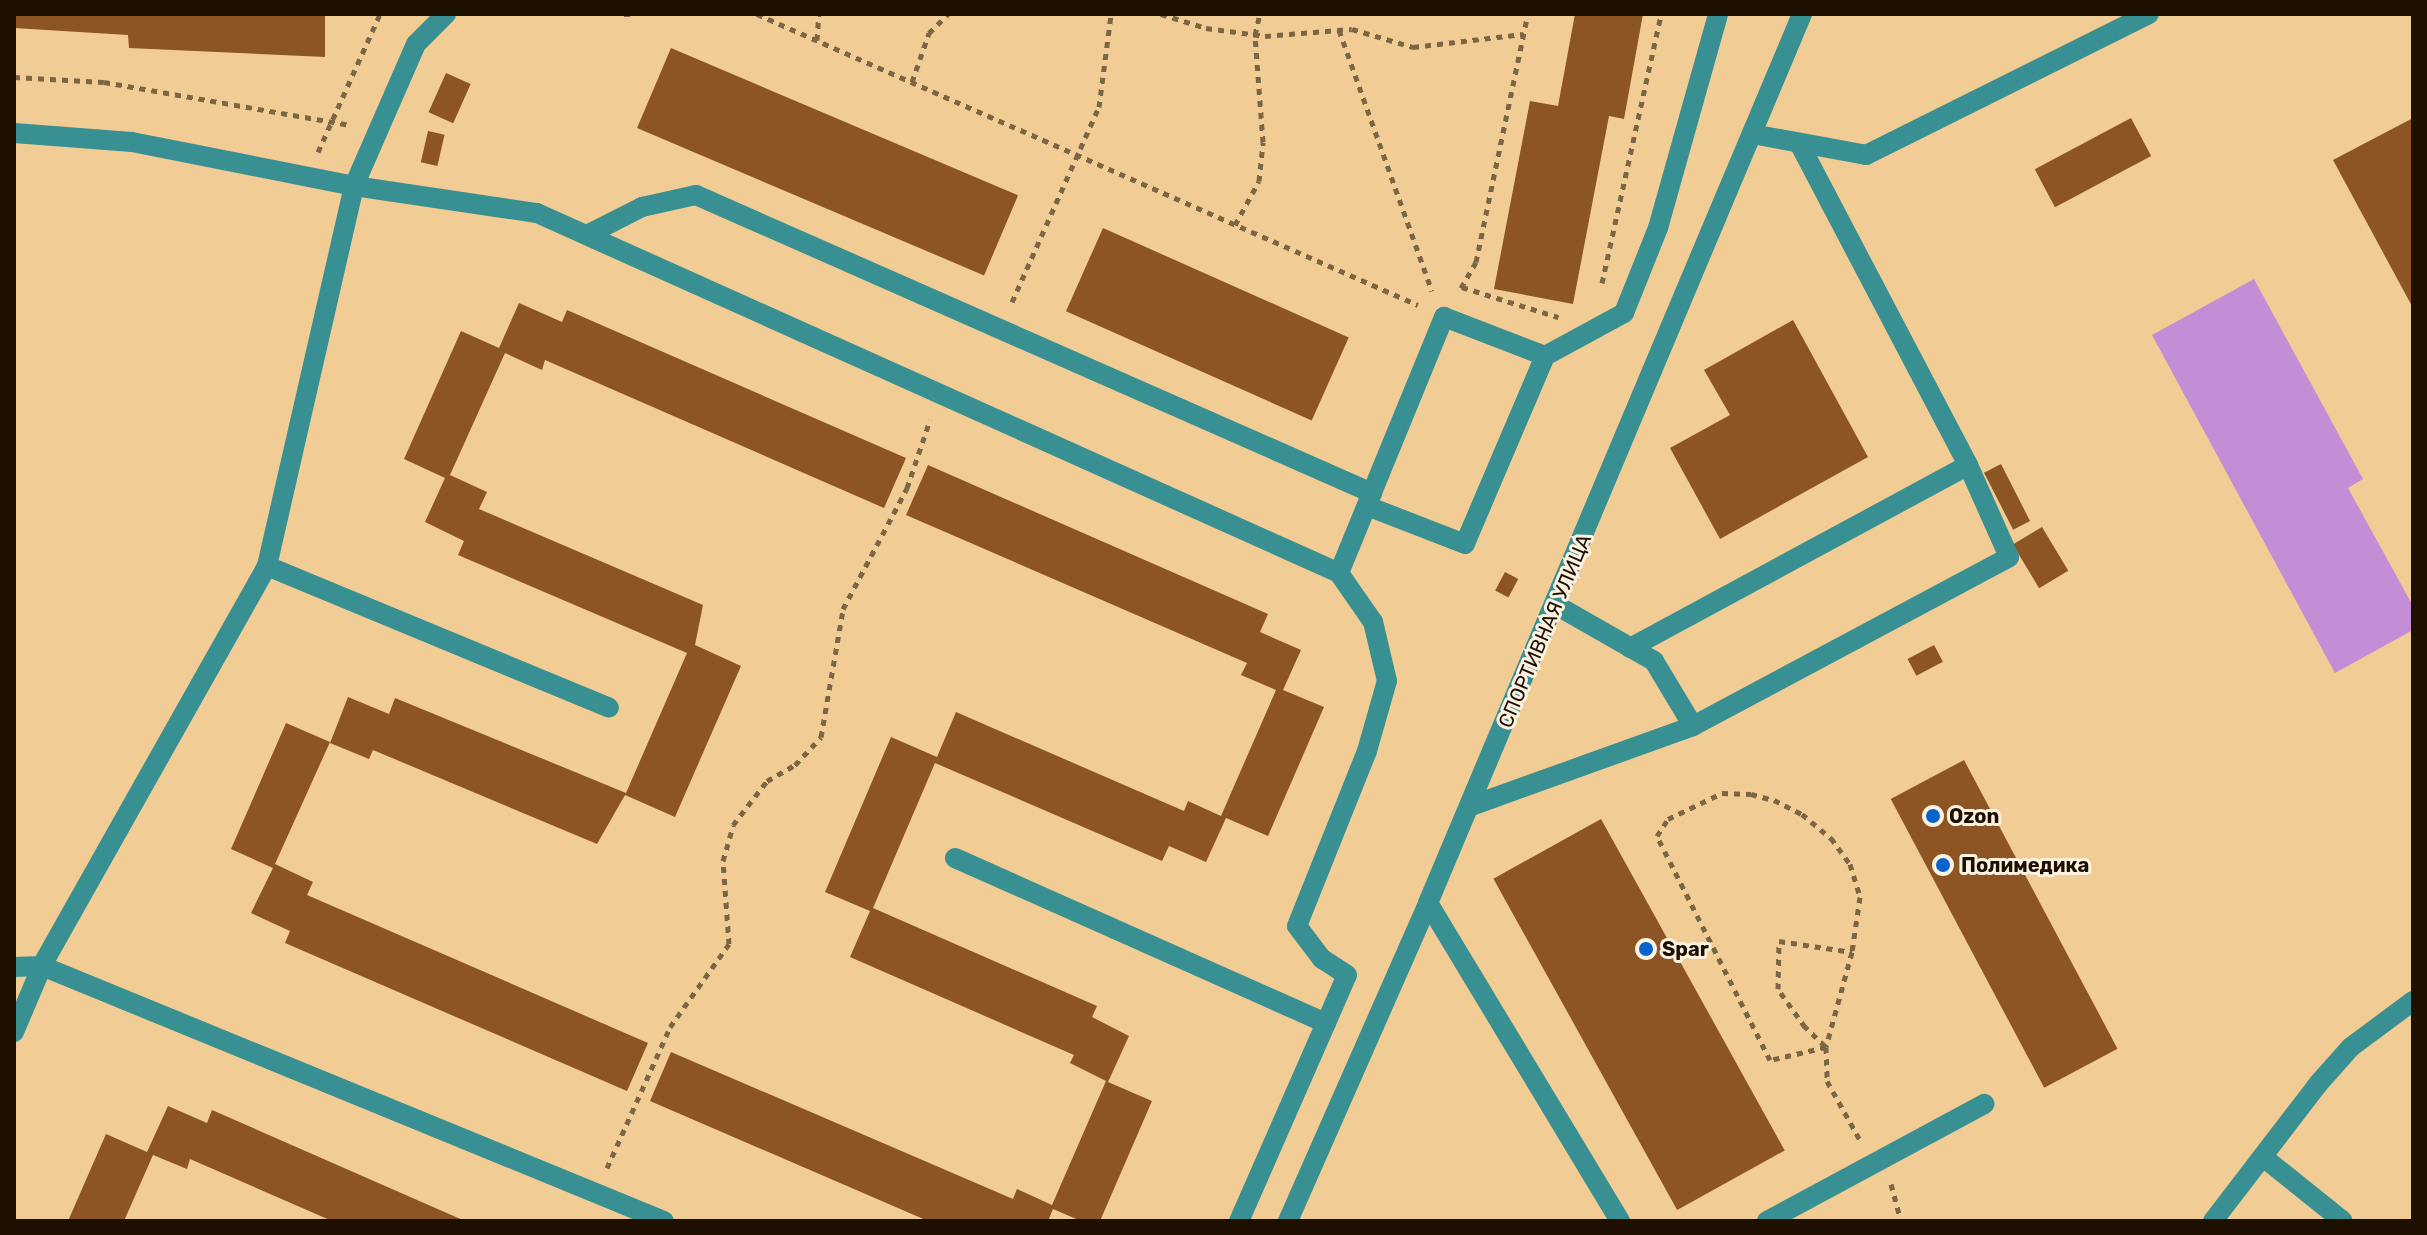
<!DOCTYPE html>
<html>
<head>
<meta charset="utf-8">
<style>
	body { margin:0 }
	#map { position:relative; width:2427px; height:1235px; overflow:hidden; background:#f1cc95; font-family:Rubik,sans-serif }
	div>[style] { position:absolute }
	.green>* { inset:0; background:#c48ed7 }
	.building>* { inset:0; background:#8d5424; transform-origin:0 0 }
	.path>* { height:5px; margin-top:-2.5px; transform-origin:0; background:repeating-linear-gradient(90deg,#7c6543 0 6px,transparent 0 12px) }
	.service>* { height:20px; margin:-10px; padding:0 10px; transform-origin:10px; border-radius:10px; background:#399092 }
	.minor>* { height:20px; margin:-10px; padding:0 10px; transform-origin:10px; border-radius:10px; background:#399092 }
	.dots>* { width:22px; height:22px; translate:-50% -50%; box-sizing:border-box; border:4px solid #fdf2e1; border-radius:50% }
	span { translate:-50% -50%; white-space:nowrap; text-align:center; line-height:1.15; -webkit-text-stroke:6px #fdf2e1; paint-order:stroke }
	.street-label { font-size:20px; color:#1d1000 }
	.poi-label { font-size:20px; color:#1d1000; font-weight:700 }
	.left { translate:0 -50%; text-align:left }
	.frame { position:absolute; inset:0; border:16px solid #1d1000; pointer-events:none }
</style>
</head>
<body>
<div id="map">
	<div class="green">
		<i style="clip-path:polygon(2254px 279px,2363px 479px,2348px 488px,2413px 606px,2413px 630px,2335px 673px,2152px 335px)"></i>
	</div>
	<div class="building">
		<i style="clip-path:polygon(14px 14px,325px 14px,325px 57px,129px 48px,128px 35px,14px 28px)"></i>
		<i style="clip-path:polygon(1575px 14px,1643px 14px,1624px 119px,1609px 116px,1573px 304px,1494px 289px,1530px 101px,1558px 106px)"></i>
		<i style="left:671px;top:48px;width:377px;height:87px;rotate:23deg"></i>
		<i style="left:446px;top:73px;width:27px;height:43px;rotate:24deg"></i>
		<i style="left:2131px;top:118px;width:43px;height:109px;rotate:62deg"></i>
		<i style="clip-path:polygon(2413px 118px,2413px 308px,2333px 160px)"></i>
		<i style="left:428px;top:131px;width:17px;height:32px;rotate:13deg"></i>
		<i style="left:1103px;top:228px;width:269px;height:91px;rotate:24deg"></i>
		<i style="clip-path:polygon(519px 303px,562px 322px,567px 310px,906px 458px,884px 508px,545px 360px,542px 370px,505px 353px,450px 475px,487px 492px,479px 509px,703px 605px,695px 645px,741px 666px,675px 817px,625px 795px,597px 844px,373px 750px,369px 759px,330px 743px,348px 697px,389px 714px,395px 698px,626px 793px,687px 653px,458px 555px,464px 541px,425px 522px,445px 478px,404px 459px,461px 331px,499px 348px)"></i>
		<i style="clip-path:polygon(1793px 320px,1868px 457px,1720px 539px,1670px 448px,1730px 415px,1704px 370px)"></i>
		<i style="left:2001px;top:464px;width:64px;height:19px;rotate:63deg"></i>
		<i style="clip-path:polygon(928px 465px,1268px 614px,1260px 632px,1301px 650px,1283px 690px,1324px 707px,1268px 836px,1226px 818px,1206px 862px,1169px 846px,1162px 861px,935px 763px,873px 908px,1097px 1006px,1092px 1017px,1129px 1036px,1108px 1082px,1152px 1101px,1100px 1221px,1081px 1221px,1053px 1209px,1048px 1221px,928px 1221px,650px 1101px,671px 1052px,1013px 1199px,1017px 1189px,1052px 1205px,1106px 1081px,1070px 1063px,1074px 1055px,850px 957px,870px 911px,825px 892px,891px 737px,937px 757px,956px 712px,1184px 811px,1188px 801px,1221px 816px,1276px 690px,1241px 675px,1247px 663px,906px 515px)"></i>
		<i style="left:2042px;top:527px;width:51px;height:34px;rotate:59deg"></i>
		<i style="left:1505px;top:572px;width:15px;height:21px;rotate:28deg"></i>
		<i style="left:1934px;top:645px;width:19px;height:30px;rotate:62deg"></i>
		<i style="clip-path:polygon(286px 723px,330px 742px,275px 864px,313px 882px,307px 895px,648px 1043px,627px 1091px,285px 943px,290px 931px,251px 913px,273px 868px,231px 849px)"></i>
		<i style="left:1964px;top:760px;width:327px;height:83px;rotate:62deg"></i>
		<i style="left:1601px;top:819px;width:379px;height:123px;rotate:61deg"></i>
		<i style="clip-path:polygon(168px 1106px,207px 1123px,212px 1110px,465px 1221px,332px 1221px,190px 1159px,187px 1169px,153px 1155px,124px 1221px,68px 1221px,106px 1134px,147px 1152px)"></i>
	</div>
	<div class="path">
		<i style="left:624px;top:14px;width:8px"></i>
		<i style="left:757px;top:14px;width:722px;rotate:23.76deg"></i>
		<i style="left:1161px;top:14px;width:47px;rotate:17.3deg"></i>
		<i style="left:1206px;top:28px;width:60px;rotate:7.7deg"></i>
		<i style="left:1265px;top:36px;width:87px;rotate:-4.6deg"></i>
		<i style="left:1352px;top:29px;width:64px;rotate:16.4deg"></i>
		<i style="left:1413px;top:47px;width:111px;rotate:-6.7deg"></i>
		<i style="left:1339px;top:30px;width:277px;rotate:70.4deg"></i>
		<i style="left:817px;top:40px;width:26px;rotate:-86deg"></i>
		<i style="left:14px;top:77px;width:90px;rotate:3.2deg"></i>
		<i style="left:104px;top:82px;width:250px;rotate:9.9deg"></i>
		<i style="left:912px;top:82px;width:52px;rotate:-70.9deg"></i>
		<i style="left:929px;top:33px;width:27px;rotate:-45deg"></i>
		<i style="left:318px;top:152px;width:151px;rotate:-65.8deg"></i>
		<i style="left:1235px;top:225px;width:50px;rotate:-61.4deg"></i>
		<i style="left:1259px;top:181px;width:39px;rotate:-84deg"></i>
		<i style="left:1263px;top:142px;width:107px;rotate:-94.3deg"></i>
		<i style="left:1255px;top:35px;width:22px;rotate:-77deg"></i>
		<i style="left:1602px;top:283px;width:275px;rotate:-77.6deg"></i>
		<i style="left:1462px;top:287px;width:101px;rotate:17.4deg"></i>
		<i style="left:1461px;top:288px;width:30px;rotate:-60deg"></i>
		<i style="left:1476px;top:262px;width:253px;rotate:-78.2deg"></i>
		<i style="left:1012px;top:302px;width:214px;rotate:-66deg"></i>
		<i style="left:1099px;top:107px;width:94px;rotate:-82.6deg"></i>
		<i style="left:1825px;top:1046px;width:28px;rotate:-136deg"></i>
		<i style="left:1805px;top:1027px;width:47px;rotate:-125.4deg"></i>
		<i style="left:1778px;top:989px;width:48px;rotate:-88.8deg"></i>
		<i style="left:1779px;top:941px;width:74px;rotate:8.6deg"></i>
		<i style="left:1826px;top:1047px;width:57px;rotate:166.9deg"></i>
		<i style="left:1770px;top:1060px;width:251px;rotate:-116.8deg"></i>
		<i style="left:1657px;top:836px;width:20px;rotate:-57deg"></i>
		<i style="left:1668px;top:819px;width:60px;rotate:-25.7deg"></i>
		<i style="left:1722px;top:793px;width:29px;rotate:2deg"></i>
		<i style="left:1751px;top:794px;width:24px;rotate:15deg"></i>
		<i style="left:1774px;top:800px;width:31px;rotate:27deg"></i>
		<i style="left:1802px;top:814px;width:38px;rotate:40deg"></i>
		<i style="left:1831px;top:838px;width:32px;rotate:54deg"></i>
		<i style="left:1850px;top:864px;width:34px;rotate:73deg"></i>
		<i style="left:1860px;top:897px;width:56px;rotate:98.3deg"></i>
		<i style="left:1852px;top:952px;width:98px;rotate:105.3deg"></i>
		<i style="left:1826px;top:1047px;width:34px;rotate:88deg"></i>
		<i style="left:1827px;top:1081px;width:68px;rotate:60.8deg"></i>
		<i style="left:607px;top:1168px;width:154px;rotate:-65.9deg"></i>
		<i style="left:670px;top:1027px;width:102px;rotate:-54.6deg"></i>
		<i style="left:729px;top:944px;width:83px;rotate:-94.1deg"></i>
		<i style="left:723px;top:861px;width:37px;rotate:-74deg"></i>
		<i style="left:733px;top:825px;width:56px;rotate:-52.3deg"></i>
		<i style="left:767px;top:781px;width:32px;rotate:-30deg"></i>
		<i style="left:795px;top:765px;width:38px;rotate:-47deg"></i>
		<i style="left:821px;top:737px;width:130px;rotate:-80.2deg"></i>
		<i style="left:843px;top:609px;width:137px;rotate:-62.1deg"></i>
		<i style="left:907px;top:488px;width:72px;rotate:-71.3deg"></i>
		<i style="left:1891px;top:1184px;width:38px;rotate:75deg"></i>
	</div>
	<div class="service">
		<i style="left:446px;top:14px;width:42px;rotate:135deg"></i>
		<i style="left:416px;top:44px;width:155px;rotate:113.6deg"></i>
		<i style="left:354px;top:186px;width:185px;rotate:8.4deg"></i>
		<i style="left:537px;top:213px;width:879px;rotate:24.17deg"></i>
		<i style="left:14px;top:133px;width:118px;rotate:4.4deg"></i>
		<i style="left:132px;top:142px;width:226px;rotate:11.2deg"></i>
		<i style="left:354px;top:186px;width:390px;rotate:102.9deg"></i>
		<i style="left:267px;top:566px;width:459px;rotate:119.4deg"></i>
		<i style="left:42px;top:966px;width:72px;rotate:113deg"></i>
		<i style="left:1752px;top:134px;width:116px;rotate:10.4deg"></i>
		<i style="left:1866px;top:155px;width:316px;rotate:-26.5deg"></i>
		<i style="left:587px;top:235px;width:62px;rotate:-27deg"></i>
		<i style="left:642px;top:207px;width:55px;rotate:-12.5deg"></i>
		<i style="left:696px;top:195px;width:739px;rotate:23.79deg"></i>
		<i style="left:1545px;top:356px;width:90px;rotate:-28.6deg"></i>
		<i style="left:1624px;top:313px;width:92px;rotate:-68.2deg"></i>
		<i style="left:1658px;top:228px;width:222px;rotate:-74.3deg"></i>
		<i style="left:267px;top:566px;width:370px;rotate:22.5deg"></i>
		<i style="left:1630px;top:648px;width:384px;rotate:-28.4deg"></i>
		<i style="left:1968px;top:465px;width:364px;rotate:-117.7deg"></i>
		<i style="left:1693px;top:726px;width:358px;rotate:-28.1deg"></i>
		<i style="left:2009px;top:557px;width:101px;rotate:-114deg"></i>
		<i style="left:1471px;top:806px;width:236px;rotate:-19.8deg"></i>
		<i style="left:1693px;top:726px;width:76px;rotate:-121deg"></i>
		<i style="left:1654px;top:661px;width:113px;rotate:-150.3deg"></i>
		<i style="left:955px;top:858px;width:406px;rotate:24deg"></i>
		<i style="left:1326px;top:1023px;width:216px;rotate:113.7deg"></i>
		<i style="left:14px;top:967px;width:28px;rotate:-2deg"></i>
		<i style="left:42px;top:966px;width:672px;rotate:22.29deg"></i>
		<i style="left:1326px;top:1023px;width:52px;rotate:-66.4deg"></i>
		<i style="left:1347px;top:975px;width:30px;rotate:-147deg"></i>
		<i style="left:1322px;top:959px;width:41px;rotate:-127.1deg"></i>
		<i style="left:1297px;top:926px;width:188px;rotate:-68.2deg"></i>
		<i style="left:1367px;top:751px;width:73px;rotate:-74.1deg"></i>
		<i style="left:1387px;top:681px;width:61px;rotate:-103.3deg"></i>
		<i style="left:1373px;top:622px;width:60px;rotate:-124.8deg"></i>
		<i style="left:1339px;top:573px;width:277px;rotate:-67.7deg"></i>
		<i style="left:1444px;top:317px;width:108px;rotate:21.1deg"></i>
		<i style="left:1545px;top:356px;width:204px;rotate:113.1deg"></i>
		<i style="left:1465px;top:544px;width:105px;rotate:-158.8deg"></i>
		<i style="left:2263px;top:1157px;width:102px;rotate:38.7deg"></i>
		<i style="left:1767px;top:1221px;width:247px;rotate:-28.3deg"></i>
	</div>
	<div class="minor">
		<i style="left:1288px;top:1221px;width:347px;rotate:-66.2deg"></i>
		<i style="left:1620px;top:1221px;width:371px;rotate:-121.1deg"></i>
		<i style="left:1428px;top:903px;width:964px;rotate:-67.18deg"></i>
		<i style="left:2213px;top:1221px;width:173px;rotate:-52.5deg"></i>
		<i style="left:2318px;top:1084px;width:50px;rotate:-48.3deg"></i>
		<i style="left:2351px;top:1047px;width:77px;rotate:-36.6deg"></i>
	</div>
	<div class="dots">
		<i style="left:1933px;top:816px;background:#0764cd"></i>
		<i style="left:1943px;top:865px;background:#0764cd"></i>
		<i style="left:1646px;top:949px;background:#0764cd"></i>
	</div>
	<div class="street-label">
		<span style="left:1545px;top:631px;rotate:-67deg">СПОРТИВНАЯ УЛИЦА</span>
	</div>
	<div class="poi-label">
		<span class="left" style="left:1949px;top:816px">Ozon</span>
		<span class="left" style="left:1961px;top:865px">Полимедика</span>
		<span class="left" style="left:1662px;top:949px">Spar</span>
	</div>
	<div class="frame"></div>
</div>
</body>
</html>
